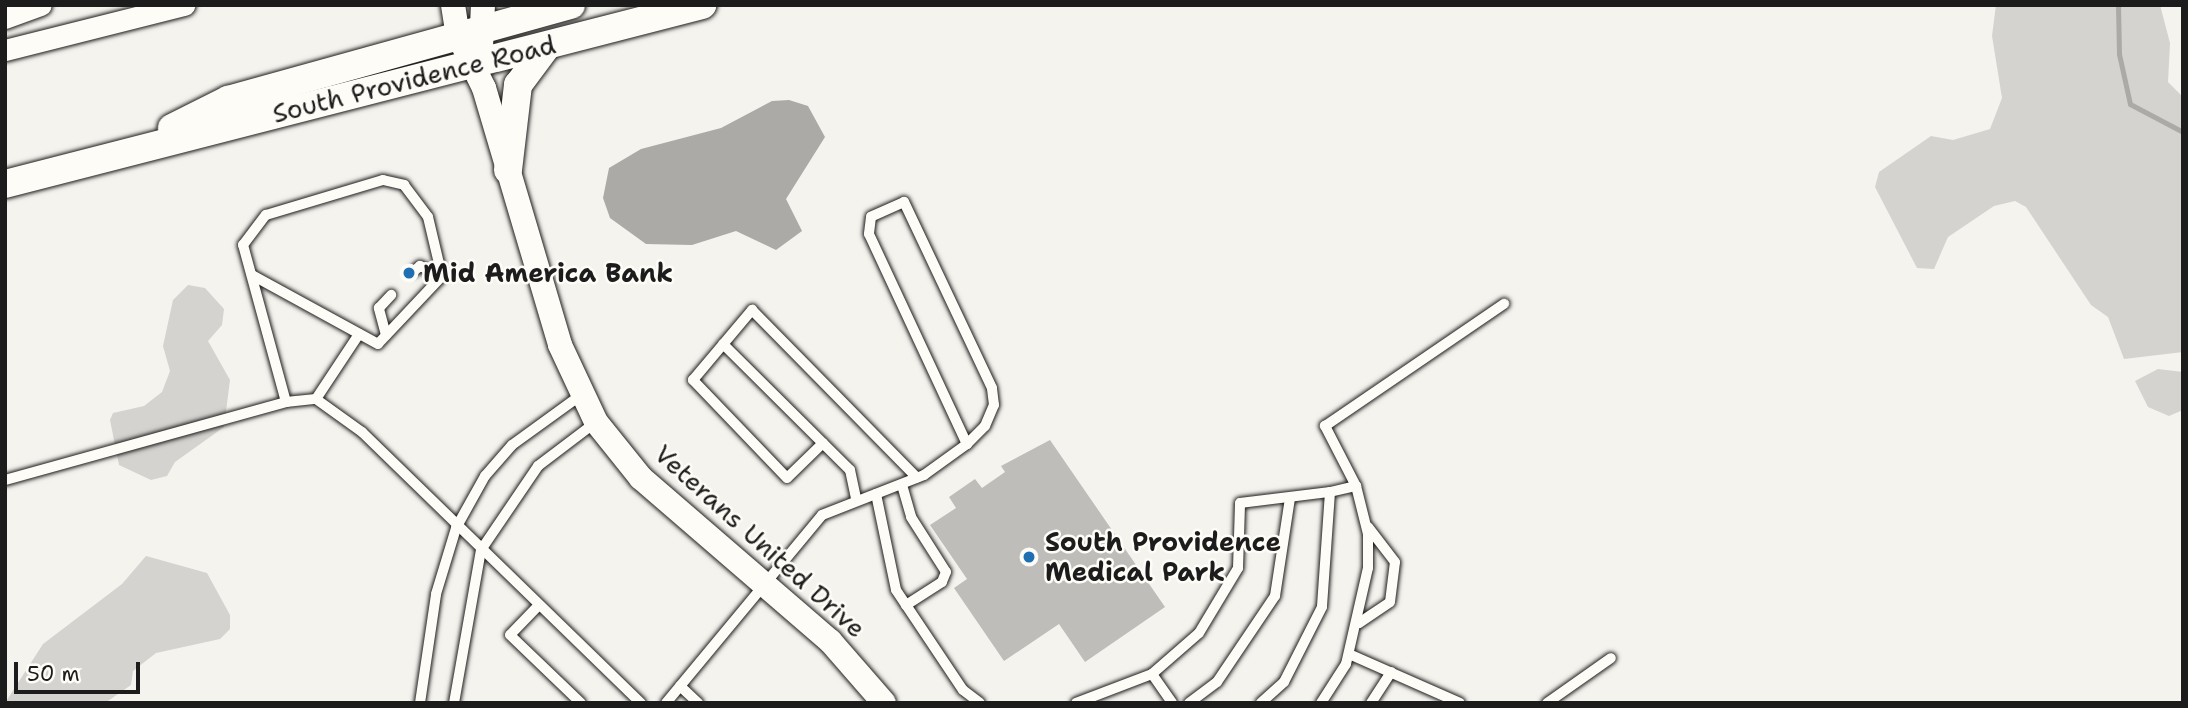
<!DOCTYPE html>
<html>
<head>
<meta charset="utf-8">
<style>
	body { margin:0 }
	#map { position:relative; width:2188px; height:708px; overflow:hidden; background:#f4f3ee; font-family:"Shantell Sans",sans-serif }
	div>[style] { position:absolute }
	.green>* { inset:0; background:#d4d3cf }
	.water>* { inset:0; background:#abaaa6 }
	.stream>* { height:5px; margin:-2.5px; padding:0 2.5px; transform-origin:2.5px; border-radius:2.5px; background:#abaaa6 }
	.building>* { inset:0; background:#bebdba }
	.roads { filter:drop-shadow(0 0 2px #1c1c1c) drop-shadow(0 0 2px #1c1c1c) }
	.service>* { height:10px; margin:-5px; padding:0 5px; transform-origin:5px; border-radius:5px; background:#fdfcf7 }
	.minor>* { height:21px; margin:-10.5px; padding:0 10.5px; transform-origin:10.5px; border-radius:10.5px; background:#fdfcf7 }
	.tertiary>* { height:24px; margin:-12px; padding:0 12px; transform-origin:12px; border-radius:12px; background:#fdfcf7 }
	.secondary>* { height:28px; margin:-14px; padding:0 14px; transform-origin:14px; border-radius:14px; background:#fdfcf7 }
	.dots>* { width:19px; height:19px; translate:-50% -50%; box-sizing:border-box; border:4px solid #fdfcf7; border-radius:50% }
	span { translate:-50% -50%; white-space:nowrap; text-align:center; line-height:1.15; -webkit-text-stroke:5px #fdfcf7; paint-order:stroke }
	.street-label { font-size:26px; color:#1c1c1c }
	.poi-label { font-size:26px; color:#1c1c1c; font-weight:700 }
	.left { translate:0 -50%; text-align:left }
	.frame { position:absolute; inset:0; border:7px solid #1c1c1c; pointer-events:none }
	.scale { position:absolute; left:14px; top:662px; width:126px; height:32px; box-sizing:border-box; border:4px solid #1c1c1c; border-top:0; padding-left:9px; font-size:21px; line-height:24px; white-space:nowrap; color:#1c1c1c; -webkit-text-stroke:5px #fdfcf7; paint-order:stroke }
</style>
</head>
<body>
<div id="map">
	<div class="green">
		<i style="clip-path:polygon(1996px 5px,2160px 5px,2170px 43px,2168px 82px,2183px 97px,2183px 352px,2124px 359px,2108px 317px,2091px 305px,2026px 207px,2015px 201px,1994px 206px,1948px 237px,1934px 269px,1917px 268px,1875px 187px,1879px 172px,1931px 136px,1953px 140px,1990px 129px,2002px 98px,1992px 36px)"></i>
		<i style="clip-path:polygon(188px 285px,205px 288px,224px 309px,222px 325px,208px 341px,230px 380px,224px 427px,175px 462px,167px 476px,151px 480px,119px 465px,110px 420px,113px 413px,144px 406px,162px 392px,170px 371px,163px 346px,173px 300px)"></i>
		<i style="clip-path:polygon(2158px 369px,2183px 372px,2183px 410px,2169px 416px,2148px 407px,2135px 381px)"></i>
		<i style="clip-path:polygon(146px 556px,207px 573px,230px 615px,230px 629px,220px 639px,156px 653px,133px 671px,131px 685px,105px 703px,5px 703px,43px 644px,122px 584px)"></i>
	</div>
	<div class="water">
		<i style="clip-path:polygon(789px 100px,808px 106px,825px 137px,786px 199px,802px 231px,776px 250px,736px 231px,692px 245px,646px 244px,610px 218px,603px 198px,609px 168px,641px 149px,721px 128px,772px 101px)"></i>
	</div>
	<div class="stream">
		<i style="left:2118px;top:5px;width:49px;rotate:88.8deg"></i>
		<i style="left:2119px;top:54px;width:51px;rotate:77.6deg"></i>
		<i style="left:2130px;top:104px;width:60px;rotate:27.8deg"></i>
	</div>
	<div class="building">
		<i style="clip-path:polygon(1050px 440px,1165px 607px,1085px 662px,1059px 624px,1004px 661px,954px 588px,967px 579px,930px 525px,956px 508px,949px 497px,975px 479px,982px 488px,1005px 472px,1001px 466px)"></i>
	</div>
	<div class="roads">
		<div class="service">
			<i style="left:414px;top:271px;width:8px;rotate:-40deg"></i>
			<i style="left:420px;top:266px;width:24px;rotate:24deg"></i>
			<i style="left:386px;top:335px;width:28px;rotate:-105deg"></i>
			<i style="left:379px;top:308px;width:18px;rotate:-47deg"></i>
			<i style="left:723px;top:344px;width:179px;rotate:44.8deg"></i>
			<i style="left:850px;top:470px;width:30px;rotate:78deg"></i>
			<i style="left:316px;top:399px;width:57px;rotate:35.7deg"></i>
			<i style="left:362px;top:432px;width:389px;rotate:44.2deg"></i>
			<i style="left:286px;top:402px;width:30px;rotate:-6deg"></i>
			<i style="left:316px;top:399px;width:78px;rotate:-56.5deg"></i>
			<i style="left:823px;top:443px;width:50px;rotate:135.8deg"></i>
			<i style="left:787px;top:478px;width:136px;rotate:-133.8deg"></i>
			<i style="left:693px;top:380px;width:92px;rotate:-49.9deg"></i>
			<i style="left:752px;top:310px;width:235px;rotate:45.5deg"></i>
			<i style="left:5px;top:480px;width:292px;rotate:-15.5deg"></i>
			<i style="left:286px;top:402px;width:163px;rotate:-105.3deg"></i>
			<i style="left:243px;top:245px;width:38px;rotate:-53deg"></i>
			<i style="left:266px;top:215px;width:122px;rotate:-16.7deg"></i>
			<i style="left:383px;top:180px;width:22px;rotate:13deg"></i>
			<i style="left:404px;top:185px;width:40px;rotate:53deg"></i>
			<i style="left:428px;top:217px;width:61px;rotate:76.7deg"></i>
			<i style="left:442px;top:276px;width:93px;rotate:133.3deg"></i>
			<i style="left:378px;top:344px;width:144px;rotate:-151.3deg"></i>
			<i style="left:902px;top:485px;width:33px;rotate:74deg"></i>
			<i style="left:911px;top:517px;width:65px;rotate:57.5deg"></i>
			<i style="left:946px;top:572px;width:11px;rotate:112deg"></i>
			<i style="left:942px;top:582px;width:43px;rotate:147.4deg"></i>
			<i style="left:1330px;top:492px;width:27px;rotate:-13deg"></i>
			<i style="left:876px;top:494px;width:98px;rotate:78.2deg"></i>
			<i style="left:896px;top:590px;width:120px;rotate:56.2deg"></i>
			<i style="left:963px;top:690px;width:21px;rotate:37deg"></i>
			<i style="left:538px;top:606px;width:40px;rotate:134deg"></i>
			<i style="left:510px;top:635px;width:98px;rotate:43.8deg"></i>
			<i style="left:1359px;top:623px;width:37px;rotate:-34deg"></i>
			<i style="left:1390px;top:602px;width:40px;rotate:-82.9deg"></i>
			<i style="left:1395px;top:562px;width:44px;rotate:-127.6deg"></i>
			<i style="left:1349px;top:654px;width:121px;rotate:23.8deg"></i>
			<i style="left:1152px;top:674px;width:35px;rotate:55deg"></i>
			<i style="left:680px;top:686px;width:25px;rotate:43deg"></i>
			<i style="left:420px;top:703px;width:110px;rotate:-81.6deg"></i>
			<i style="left:436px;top:594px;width:69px;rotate:-73.1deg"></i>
			<i style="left:456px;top:528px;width:60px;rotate:-60.9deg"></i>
			<i style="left:485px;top:476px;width:41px;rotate:-48.9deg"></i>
			<i style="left:512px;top:445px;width:85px;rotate:-35.9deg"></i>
			<i style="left:454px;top:703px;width:155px;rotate:-80deg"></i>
			<i style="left:481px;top:550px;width:102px;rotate:-55.8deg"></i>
			<i style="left:538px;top:466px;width:73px;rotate:-37.2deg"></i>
			<i style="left:666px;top:703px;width:244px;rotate:-50.3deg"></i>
			<i style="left:822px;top:515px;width:110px;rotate:-21.4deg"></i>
			<i style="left:924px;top:475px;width:53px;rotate:-35.8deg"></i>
			<i style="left:967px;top:444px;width:25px;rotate:-45deg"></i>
			<i style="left:985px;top:426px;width:23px;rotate:-67deg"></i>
			<i style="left:994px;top:405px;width:17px;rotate:-97deg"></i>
			<i style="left:992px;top:388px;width:206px;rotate:-115.3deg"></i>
			<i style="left:904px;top:202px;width:36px;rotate:156deg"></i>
			<i style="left:871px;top:217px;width:17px;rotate:97deg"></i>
			<i style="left:869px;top:234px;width:232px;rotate:65deg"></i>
			<i style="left:1076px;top:703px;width:81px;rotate:-20.9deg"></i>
			<i style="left:1152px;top:674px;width:62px;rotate:-41.1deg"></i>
			<i style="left:1199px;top:633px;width:76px;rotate:-59deg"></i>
			<i style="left:1238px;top:568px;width:65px;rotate:-88.2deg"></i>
			<i style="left:1240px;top:503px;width:91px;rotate:-7deg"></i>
			<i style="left:1330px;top:492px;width:115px;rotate:94deg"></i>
			<i style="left:1322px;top:607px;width:84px;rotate:116.9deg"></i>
			<i style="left:1284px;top:682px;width:31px;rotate:138deg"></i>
			<i style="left:1189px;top:703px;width:35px;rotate:-37deg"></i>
			<i style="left:1217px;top:682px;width:104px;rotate:-56deg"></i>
			<i style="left:1275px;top:596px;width:99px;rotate:-81.3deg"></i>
			<i style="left:1321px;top:703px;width:46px;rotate:-57.3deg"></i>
			<i style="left:1346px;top:664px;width:98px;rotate:-77.1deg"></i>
			<i style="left:1368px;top:568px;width:34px;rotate:-90deg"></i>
			<i style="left:1368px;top:534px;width:49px;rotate:-104deg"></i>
			<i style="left:1356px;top:486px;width:68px;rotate:-117.3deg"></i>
			<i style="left:1325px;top:426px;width:217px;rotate:-34.3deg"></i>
			<i style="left:1371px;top:703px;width:37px;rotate:-57deg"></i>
			<i style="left:1547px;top:703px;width:78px;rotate:-35.1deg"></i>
		</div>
		<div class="minor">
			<i style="left:5px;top:18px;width:38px;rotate:-20deg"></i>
			<i style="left:5px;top:50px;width:185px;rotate:-14.1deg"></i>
		</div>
		<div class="tertiary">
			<i style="left:453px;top:5px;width:30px;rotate:81deg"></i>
			<i style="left:458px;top:35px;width:59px;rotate:63.9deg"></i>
			<i style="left:484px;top:88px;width:268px;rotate:73.5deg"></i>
			<i style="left:560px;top:345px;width:85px;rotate:64.9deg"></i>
			<i style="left:596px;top:422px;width:72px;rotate:51.2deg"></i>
			<i style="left:641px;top:478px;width:250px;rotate:40.8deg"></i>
			<i style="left:830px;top:641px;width:82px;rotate:48.9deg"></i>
			<i style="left:481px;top:47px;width:42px;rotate:-87.3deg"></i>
		</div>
		<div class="secondary">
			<i style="left:172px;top:128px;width:63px;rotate:-26.6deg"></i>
			<i style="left:228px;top:100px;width:356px;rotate:-15.5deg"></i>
			<i style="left:508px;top:170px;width:86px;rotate:-83.3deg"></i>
			<i style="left:518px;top:85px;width:49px;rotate:-53.4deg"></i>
			<i style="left:5px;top:184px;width:720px;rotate:-14.4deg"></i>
		</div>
	</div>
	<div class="dots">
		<i style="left:409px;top:273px;background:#1f6fb2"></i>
		<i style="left:1029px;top:557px;background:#1f6fb2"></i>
	</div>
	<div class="street-label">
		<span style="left:414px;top:79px;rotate:-14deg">South Providence Road</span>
		<span style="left:760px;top:541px;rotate:42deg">Veterans United Drive</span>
	</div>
	<div class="poi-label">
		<span class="left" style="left:423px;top:273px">Mid America Bank</span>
		<span class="left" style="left:1045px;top:557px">South Providence<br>Medical Park</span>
	</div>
	<div class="frame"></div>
	<div class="scale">50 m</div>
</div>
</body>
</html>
